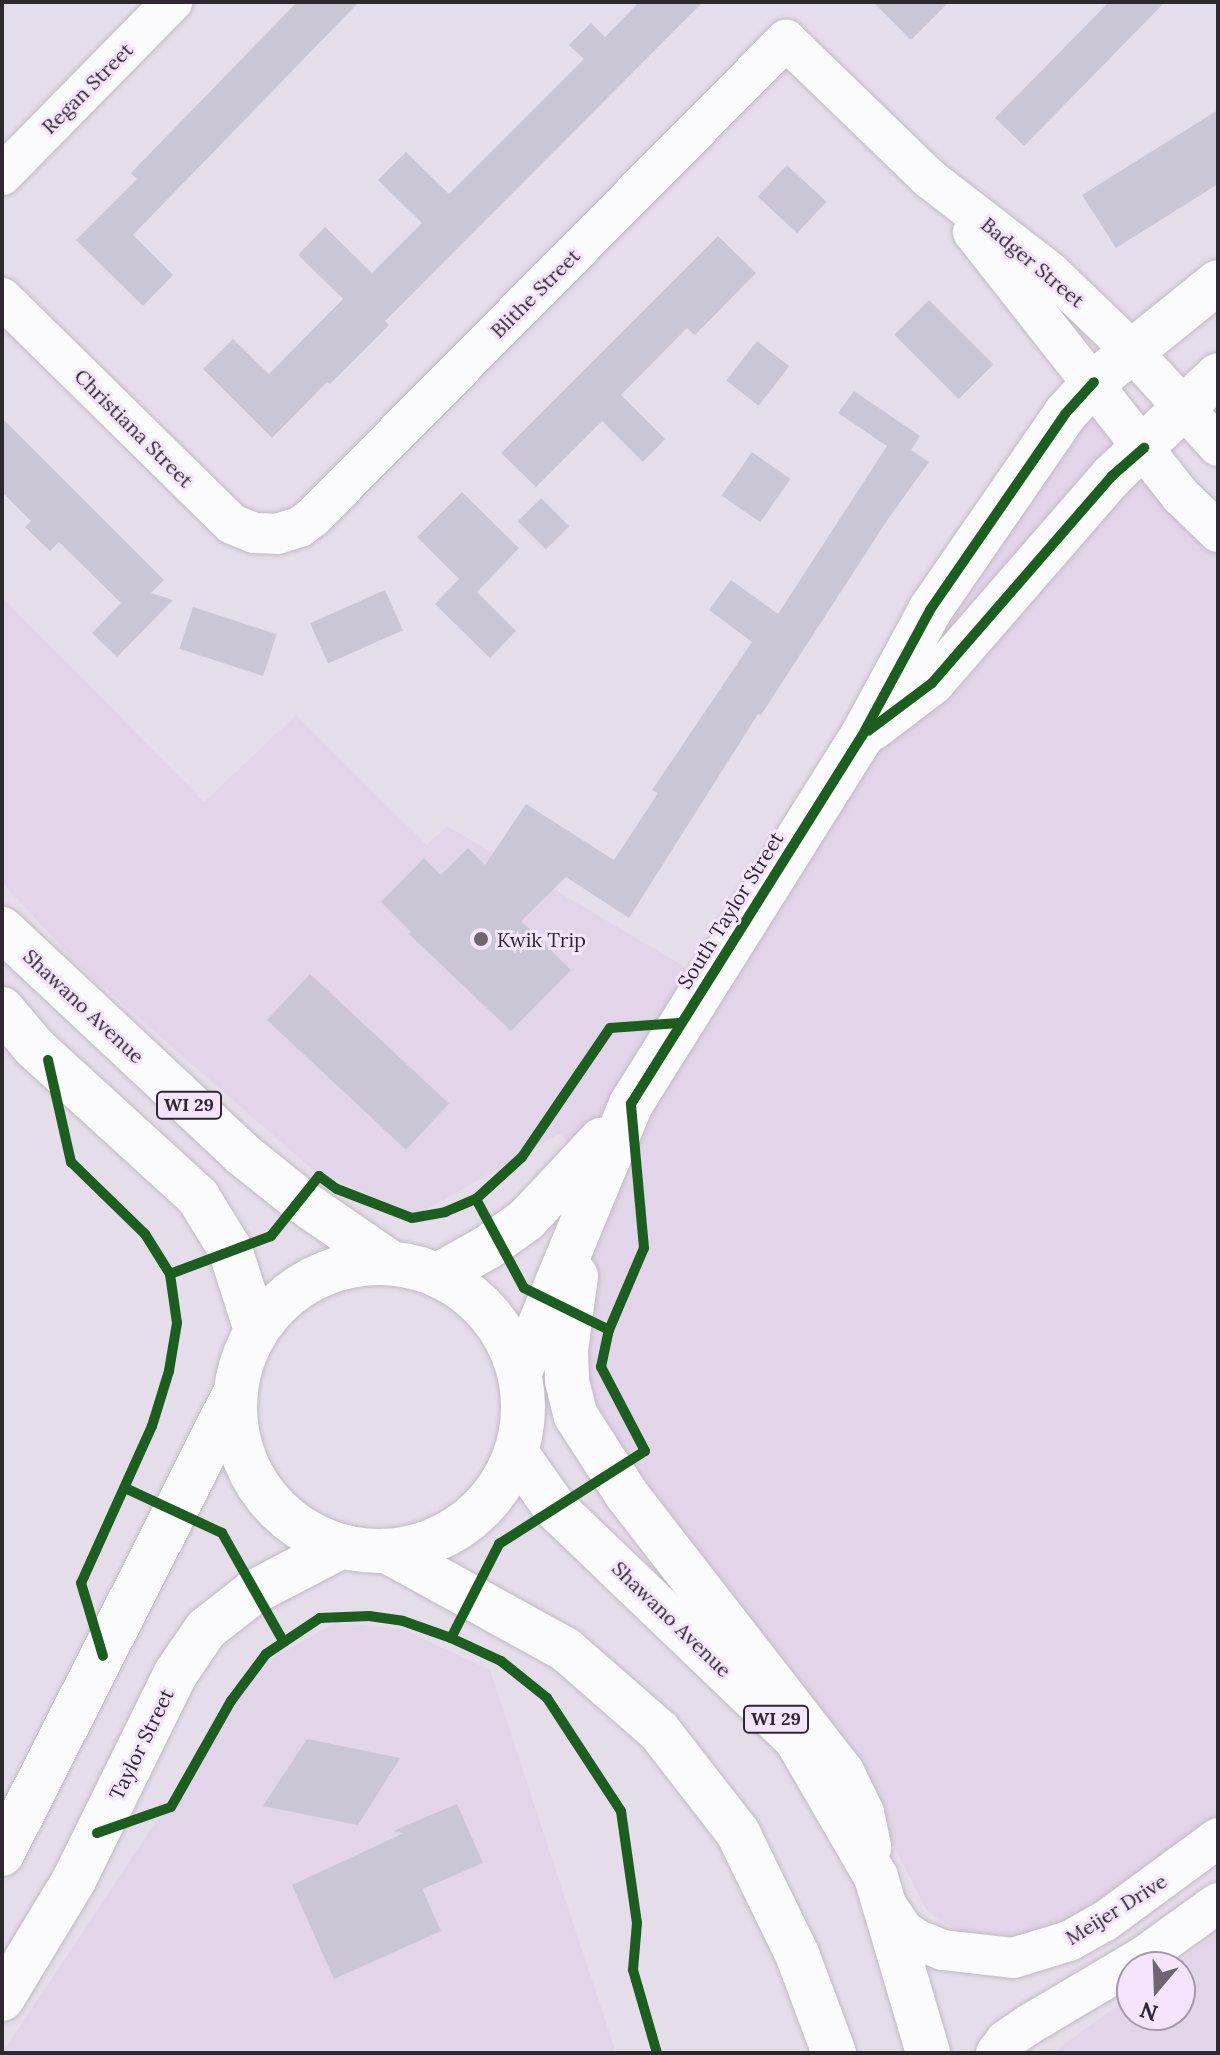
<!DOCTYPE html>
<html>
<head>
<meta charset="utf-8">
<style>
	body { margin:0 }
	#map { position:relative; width:1220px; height:2055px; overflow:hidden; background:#e6ddea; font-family:Lora,serif }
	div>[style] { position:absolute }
	.built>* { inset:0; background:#e2d4e9 }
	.building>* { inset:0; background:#cbc6d6; transform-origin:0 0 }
	.roads { filter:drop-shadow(0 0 2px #c0bac4) drop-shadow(0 0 2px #c0bac4) }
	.minor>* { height:40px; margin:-20px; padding:0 20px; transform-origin:20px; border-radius:20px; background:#fbfafc }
	.tertiary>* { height:44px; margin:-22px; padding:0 22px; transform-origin:22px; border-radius:22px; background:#fbfafc }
	.primary>* { height:44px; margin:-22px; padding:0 22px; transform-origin:22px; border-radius:22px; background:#fbfafc }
	.primary>.ring { margin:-22px; padding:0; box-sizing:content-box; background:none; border:44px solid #fbfafc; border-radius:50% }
	.cycleway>* { height:10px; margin:-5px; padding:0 5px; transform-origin:5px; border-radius:5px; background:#1b5e20 }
	.dots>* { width:22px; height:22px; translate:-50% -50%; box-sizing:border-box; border:4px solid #f4e5fc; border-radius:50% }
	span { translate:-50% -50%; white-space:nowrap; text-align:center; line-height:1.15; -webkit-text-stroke:6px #f4e5fc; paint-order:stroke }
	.shield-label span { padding:2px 6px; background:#f4e5fc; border:2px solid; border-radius:6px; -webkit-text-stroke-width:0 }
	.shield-label { font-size:18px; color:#2d2830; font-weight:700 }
	.street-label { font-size:20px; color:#2d2830 }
	.poi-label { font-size:20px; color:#2d2830 }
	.left { translate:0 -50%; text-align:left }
	.frame { position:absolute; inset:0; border:4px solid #2d2830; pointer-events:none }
	.north { position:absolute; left:1116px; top:1951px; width:80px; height:80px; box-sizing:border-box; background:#f4e5fc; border:2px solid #a499aa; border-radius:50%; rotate:199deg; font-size:22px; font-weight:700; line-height:32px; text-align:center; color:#2d2830 }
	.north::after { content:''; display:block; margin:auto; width:28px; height:36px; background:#6e6771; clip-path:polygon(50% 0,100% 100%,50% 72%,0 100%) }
</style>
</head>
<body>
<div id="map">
	<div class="built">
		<i style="clip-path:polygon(1094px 382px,1218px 532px,1218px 1829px,1186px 1854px,1028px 1942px,977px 1943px,927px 1911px,840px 1739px,713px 1577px,603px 1420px,525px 1413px,520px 1372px,601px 1169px,559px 1134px,417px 1215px,314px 1171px,80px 966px,2px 883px,2px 597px,204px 802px,296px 715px,427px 845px,447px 826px,707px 980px)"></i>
		<i style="clip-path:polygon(335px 1623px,402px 1629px,490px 1670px,616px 2053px,2px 2053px,260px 1665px)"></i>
		<i style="clip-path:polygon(1218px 1933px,1218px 2053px,1052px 2053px,1132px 1995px,1132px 2015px,1180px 2015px,1180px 1967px,1171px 1967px)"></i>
	</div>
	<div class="building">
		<i style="clip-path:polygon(297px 2px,359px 2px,133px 235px,173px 275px,143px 306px,76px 240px,137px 179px,131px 173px)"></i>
		<i style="clip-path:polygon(639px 2px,703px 2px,385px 321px,389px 325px,330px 384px,327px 382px,272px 438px,203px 369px,233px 339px,269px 374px,343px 299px,298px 255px,325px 227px,372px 273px,422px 223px,378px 180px,406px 152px,449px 194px,584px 59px,569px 45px,591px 23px,605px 37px)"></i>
		<i style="clip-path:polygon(873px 2px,949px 2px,911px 40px)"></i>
		<i style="clip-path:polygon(1109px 2px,1165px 2px,1024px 146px,995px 118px)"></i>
		<i style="clip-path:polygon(1218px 110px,1218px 184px,1116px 248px,1082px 195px)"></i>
		<i style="left:787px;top:165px;width:54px;height:43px;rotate:43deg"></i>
		<i style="clip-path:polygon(718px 236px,756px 273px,695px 335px,687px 328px,621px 395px,665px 439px,643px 462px,602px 421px,536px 487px,501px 453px)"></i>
		<i style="left:929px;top:300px;width:91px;height:49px;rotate:45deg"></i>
		<i style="left:757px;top:341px;width:41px;height:50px;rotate:38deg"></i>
		<i style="clip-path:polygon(854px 391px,920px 436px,911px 450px,929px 462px,888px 519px,761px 715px,758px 714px,629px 918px,566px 877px,521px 921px,571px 970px,511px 1031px,409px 934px,411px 932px,381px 902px,424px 858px,441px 875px,468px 848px,485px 865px,526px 804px,614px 860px,658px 793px,652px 790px,752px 642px,709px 610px,731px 580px,778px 614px,887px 446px,838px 413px)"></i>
		<i style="clip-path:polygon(2px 418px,164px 580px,151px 593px,173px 600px,117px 657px,92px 633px,121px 603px,59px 542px,50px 551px,25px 527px,31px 521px,2px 492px)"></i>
		<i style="left:752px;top:452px;width:47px;height:53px;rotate:35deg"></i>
		<i style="clip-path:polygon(462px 492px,519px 548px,477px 592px,516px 631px,490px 658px,435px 604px,459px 579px,417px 537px)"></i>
		<i style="left:541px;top:498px;width:40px;height:33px;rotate:45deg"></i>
		<i style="left:385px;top:590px;width:44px;height:82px;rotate:66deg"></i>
		<i style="left:193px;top:607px;width:88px;height:44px;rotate:18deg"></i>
		<i style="left:310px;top:974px;width:190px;height:63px;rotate:43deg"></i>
		<i style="clip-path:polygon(307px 1739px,400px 1758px,358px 1825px,263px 1806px)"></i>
		<i style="clip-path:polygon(457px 1804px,483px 1863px,422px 1889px,441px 1931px,334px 1979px,292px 1885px,404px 1833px,393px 1831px)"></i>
	</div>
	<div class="roads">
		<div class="minor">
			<i style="left:2px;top:175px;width:243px;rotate:-45.5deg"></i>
			<i style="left:973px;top:232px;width:335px;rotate:51.8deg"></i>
			<i style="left:1180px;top:495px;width:53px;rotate:44.2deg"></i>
			<i style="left:2px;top:298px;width:322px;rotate:44.5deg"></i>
			<i style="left:232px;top:524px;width:24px;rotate:22deg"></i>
			<i style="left:254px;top:533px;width:23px;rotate:2deg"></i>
			<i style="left:277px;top:534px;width:24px;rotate:-17deg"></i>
			<i style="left:300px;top:527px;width:16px;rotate:-38deg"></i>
			<i style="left:313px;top:517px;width:672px;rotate:-45.24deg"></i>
			<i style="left:786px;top:40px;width:200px;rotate:44deg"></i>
			<i style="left:930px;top:179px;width:152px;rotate:37.8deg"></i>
			<i style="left:1050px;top:272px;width:114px;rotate:43.9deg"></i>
			<i style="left:1132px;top:351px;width:128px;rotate:47.8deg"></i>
			<i style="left:883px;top:1900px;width:36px;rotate:56deg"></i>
			<i style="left:903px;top:1930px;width:18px;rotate:34deg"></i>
			<i style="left:918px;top:1940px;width:27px;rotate:22deg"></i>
			<i style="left:943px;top:1950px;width:70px;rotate:6.5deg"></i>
			<i style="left:1013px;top:1958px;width:59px;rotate:-16.9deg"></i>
			<i style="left:1069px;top:1941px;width:41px;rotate:-29.1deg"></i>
			<i style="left:1105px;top:1921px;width:140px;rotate:-36.3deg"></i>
			<i style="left:996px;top:2053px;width:16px;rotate:-52deg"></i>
			<i style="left:1006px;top:2040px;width:27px;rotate:-34deg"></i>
			<i style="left:1028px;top:2025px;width:135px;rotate:-30.7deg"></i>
			<i style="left:1144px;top:1956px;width:91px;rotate:-35.6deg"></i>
		</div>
		<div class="tertiary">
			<i style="left:873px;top:728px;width:74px;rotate:-37.3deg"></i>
			<i style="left:932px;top:683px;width:274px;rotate:-49deg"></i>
			<i style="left:1112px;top:476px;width:146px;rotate:-43.6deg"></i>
			<i style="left:438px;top:1275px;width:57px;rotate:-29.2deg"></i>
			<i style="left:488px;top:1247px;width:47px;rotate:-35.4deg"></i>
			<i style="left:526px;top:1220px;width:110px;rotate:-46.8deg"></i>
			<i style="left:576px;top:1276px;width:75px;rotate:97.7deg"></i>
			<i style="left:566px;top:1350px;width:31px;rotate:88deg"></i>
			<i style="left:567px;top:1381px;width:36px;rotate:76deg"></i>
			<i style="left:576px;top:1416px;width:94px;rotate:57.2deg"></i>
			<i style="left:627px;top:1495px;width:351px;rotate:52.2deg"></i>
			<i style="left:842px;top:1772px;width:46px;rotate:64deg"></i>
			<i style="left:862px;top:1813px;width:35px;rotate:78deg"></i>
			<i style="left:520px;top:1372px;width:290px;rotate:-67.5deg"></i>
			<i style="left:631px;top:1104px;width:434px;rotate:-57.9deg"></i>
			<i style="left:862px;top:736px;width:143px;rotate:-61.6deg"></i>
			<i style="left:930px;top:610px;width:238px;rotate:-55.4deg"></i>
			<i style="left:1065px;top:414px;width:43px;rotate:-47.8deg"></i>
			<i style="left:1094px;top:382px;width:159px;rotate:-38.9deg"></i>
			<i style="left:2px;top:1854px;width:517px;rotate:-63.19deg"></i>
			<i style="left:2px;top:1999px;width:139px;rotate:-58.8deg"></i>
			<i style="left:74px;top:1880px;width:231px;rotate:-63.8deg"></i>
			<i style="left:176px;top:1673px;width:53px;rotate:-55.7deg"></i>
			<i style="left:206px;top:1629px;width:58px;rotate:-38deg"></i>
			<i style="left:252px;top:1593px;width:99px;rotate:-27.6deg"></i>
		</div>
		<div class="primary">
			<i style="left:2px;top:929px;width:328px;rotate:43.1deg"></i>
			<i style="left:241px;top:1153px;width:77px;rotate:38.7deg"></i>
			<i style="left:301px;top:1201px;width:109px;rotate:34.6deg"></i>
			<i style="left:2px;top:1009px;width:51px;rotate:49.8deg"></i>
			<i style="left:35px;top:1048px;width:221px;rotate:42.4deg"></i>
			<i style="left:198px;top:1197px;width:61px;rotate:58.4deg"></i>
			<i style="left:230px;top:1249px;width:85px;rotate:72.2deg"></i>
			<i class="ring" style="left:235px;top:1263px;width:244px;height:244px"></i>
			<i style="left:517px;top:1454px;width:66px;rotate:54.9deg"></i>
			<i style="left:555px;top:1508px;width:334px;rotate:43.8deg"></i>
			<i style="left:796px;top:1739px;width:160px;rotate:59.9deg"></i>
			<i style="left:876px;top:1877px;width:184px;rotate:73.5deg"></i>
			<i style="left:389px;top:1552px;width:201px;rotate:28.9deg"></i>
			<i style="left:565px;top:1649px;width:125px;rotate:41.1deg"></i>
			<i style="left:659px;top:1731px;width:129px;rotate:52.2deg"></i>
			<i style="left:738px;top:1833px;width:135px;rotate:64deg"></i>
			<i style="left:797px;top:1954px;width:106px;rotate:69.5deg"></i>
		</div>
	</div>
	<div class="cycleway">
		<i style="left:868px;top:731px;width:80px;rotate:-36.9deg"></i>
		<i style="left:932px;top:683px;width:274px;rotate:-49deg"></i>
		<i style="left:1112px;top:476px;width:43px;rotate:-41.2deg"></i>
		<i style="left:48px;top:1060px;width:105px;rotate:77.3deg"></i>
		<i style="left:71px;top:1162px;width:103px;rotate:44.2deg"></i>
		<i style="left:145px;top:1234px;width:47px;rotate:58deg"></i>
		<i style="left:170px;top:1274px;width:49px;rotate:81.9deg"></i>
		<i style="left:177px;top:1323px;width:49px;rotate:99.5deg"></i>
		<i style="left:169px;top:1371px;width:58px;rotate:107.2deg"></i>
		<i style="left:152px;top:1426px;width:172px;rotate:114.3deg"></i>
		<i style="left:81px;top:1583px;width:76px;rotate:73.2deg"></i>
		<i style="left:476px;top:1199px;width:101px;rotate:61.7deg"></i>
		<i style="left:524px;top:1288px;width:95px;rotate:26.3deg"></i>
		<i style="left:170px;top:1274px;width:108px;rotate:-20.6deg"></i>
		<i style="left:271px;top:1236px;width:77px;rotate:-51.3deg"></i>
		<i style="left:319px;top:1176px;width:22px;rotate:36deg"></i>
		<i style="left:337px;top:1189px;width:80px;rotate:21.1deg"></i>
		<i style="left:412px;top:1218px;width:34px;rotate:-10deg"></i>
		<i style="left:445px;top:1212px;width:34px;rotate:-23deg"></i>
		<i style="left:476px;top:1199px;width:62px;rotate:-42.4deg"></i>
		<i style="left:522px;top:1157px;width:156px;rotate:-55.7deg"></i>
		<i style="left:610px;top:1028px;width:69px;rotate:-4.1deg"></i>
		<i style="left:125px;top:1488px;width:107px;rotate:24.9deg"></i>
		<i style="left:222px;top:1533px;width:124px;rotate:60.5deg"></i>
		<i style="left:451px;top:1638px;width:106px;rotate:-62.9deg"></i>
		<i style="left:499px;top:1544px;width:173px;rotate:-32.5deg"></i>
		<i style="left:645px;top:1451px;width:95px;rotate:-117.6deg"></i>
		<i style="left:601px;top:1367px;width:38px;rotate:-78deg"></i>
		<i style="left:609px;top:1330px;width:89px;rotate:-66.9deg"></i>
		<i style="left:644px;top:1248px;width:145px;rotate:-95.2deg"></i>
		<i style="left:631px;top:1104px;width:434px;rotate:-57.9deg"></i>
		<i style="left:862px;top:736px;width:143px;rotate:-61.6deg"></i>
		<i style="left:930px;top:610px;width:238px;rotate:-55.4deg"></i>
		<i style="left:1065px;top:414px;width:43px;rotate:-47.8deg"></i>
		<i style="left:97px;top:1833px;width:78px;rotate:-19.4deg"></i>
		<i style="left:171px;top:1807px;width:122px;rotate:-60.5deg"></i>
		<i style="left:231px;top:1701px;width:59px;rotate:-53.3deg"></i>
		<i style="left:266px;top:1654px;width:65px;rotate:-33.7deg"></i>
		<i style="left:320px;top:1618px;width:49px;rotate:-2.3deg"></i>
		<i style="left:369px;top:1616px;width:34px;rotate:8deg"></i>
		<i style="left:403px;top:1621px;width:51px;rotate:19.5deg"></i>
		<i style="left:451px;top:1638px;width:55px;rotate:24.7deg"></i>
		<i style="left:501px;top:1661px;width:59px;rotate:38.8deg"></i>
		<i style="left:547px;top:1698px;width:135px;rotate:56.8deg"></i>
		<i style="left:621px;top:1811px;width:113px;rotate:81.9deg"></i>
		<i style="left:637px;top:1923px;width:47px;rotate:94.9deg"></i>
		<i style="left:633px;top:1970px;width:86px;rotate:73.9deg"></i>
	</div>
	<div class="dots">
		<i style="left:481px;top:939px;background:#6e6771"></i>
	</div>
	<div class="shield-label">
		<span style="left:189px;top:1105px">WI 29</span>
		<span style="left:776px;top:1719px">WI 29</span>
	</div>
	<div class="street-label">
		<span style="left:87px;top:88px;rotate:-45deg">Regan Street</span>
		<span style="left:1033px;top:262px;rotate:40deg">Badger Street</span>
		<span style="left:535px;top:293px;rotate:-45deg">Blithe Street</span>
		<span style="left:134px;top:428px;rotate:45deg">Christiana Street</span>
		<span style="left:730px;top:910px;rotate:-58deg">South Taylor Street</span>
		<span style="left:84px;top:1006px;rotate:43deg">Shawano Avenue</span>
		<span style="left:672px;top:1619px;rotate:44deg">Shawano Avenue</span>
		<span style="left:141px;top:1744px;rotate:-64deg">Taylor Street</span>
		<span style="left:1116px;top:1909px;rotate:-32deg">Meijer Drive</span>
	</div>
	<div class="poi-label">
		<span class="left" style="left:497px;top:939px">Kwik Trip</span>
	</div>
	<div class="frame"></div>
	<div class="north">N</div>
</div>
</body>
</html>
